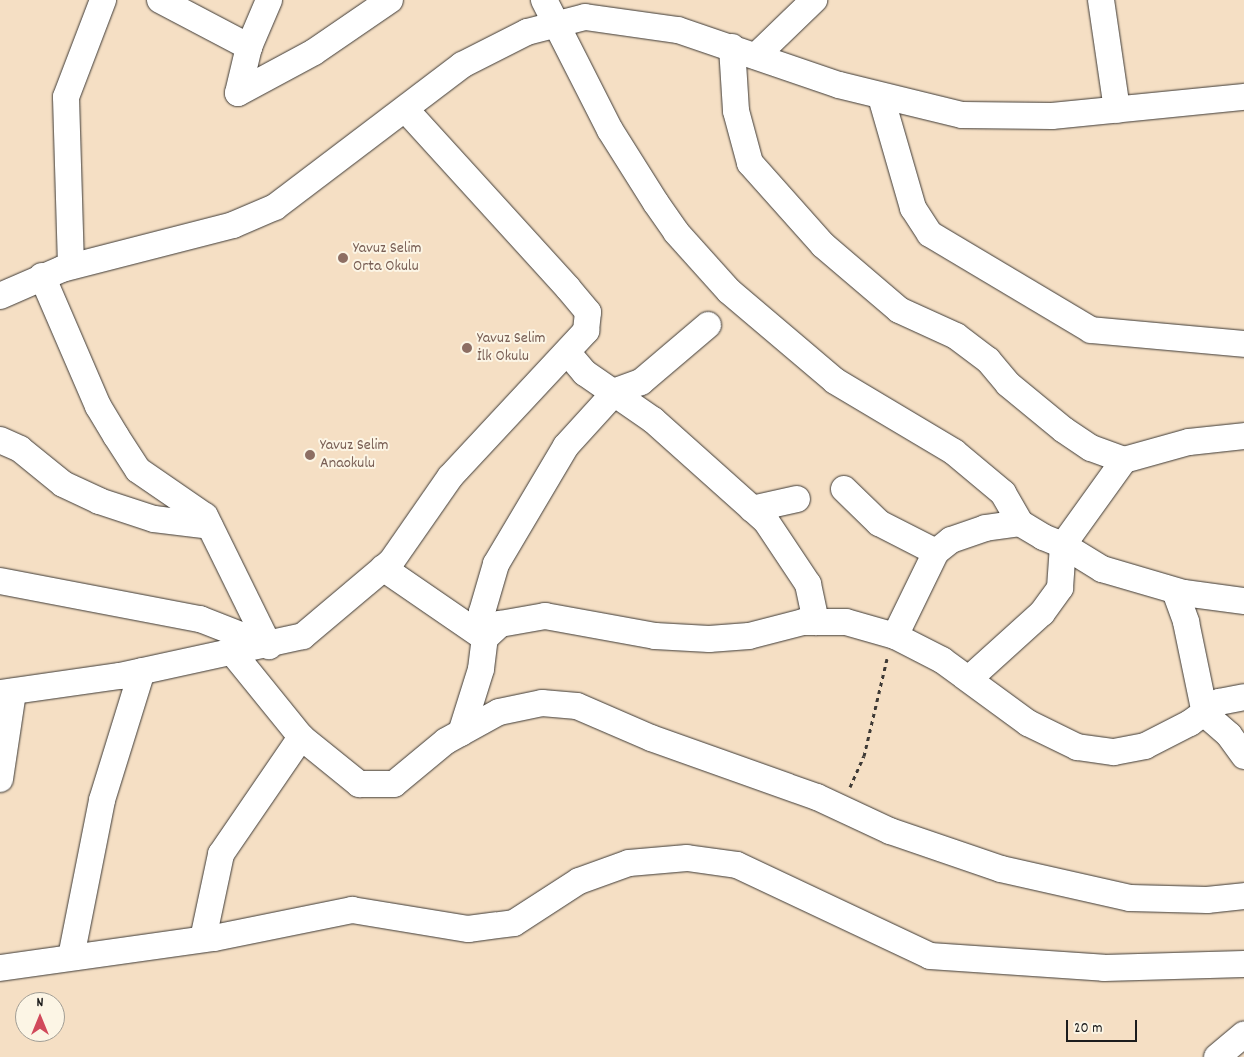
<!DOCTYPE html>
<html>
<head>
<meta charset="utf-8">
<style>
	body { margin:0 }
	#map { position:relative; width:1244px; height:1057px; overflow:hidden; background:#f5dfc4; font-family:Dekko,sans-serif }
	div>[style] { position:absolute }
	.path>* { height:3px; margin-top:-1.5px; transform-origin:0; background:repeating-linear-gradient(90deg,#3d3935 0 4px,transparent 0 8px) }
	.roads { filter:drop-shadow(0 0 1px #3d3935) drop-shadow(0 0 1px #3d3935) }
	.minor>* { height:26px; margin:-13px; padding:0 13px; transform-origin:13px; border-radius:13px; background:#fff }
	.dots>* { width:14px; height:14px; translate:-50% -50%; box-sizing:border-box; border:2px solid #fcf5e5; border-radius:50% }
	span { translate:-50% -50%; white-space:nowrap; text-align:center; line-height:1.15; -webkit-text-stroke:4px #fcf5e5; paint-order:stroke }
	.education-label { font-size:16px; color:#785e54 }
	.left { translate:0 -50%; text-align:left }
	.north { position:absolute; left:15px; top:992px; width:50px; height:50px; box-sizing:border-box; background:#fcf5e5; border:1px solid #a29e95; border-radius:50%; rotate:0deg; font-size:14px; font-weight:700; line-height:20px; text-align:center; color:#1c1c1c }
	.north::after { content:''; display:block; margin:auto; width:18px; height:22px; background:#d1495b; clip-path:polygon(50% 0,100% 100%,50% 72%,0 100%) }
	.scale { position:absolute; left:1066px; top:1020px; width:71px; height:22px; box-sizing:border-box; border:2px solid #1c1c1c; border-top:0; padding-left:6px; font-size:15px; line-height:18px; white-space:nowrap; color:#1c1c1c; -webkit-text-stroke:4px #fcf5e5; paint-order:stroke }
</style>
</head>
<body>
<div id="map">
	<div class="path">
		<i style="left:850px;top:787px;width:34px;rotate:-66deg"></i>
		<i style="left:864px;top:756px;width:100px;rotate:-76.7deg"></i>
	</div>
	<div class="roads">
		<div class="minor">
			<i style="left:160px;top:0;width:101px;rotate:27.8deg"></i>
			<i style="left:544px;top:0;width:146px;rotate:63.1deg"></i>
			<i style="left:610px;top:130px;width:86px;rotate:57.8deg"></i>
			<i style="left:656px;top:203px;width:35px;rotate:55deg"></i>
			<i style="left:676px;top:232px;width:79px;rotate:48.1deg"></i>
			<i style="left:729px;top:291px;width:139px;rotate:40.3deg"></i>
			<i style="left:835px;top:381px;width:139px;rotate:30.8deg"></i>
			<i style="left:954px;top:452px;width:64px;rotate:39.9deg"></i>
			<i style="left:1003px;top:493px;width:34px;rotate:60deg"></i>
			<i style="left:1020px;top:523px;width:27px;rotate:31deg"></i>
			<i style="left:1043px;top:537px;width:22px;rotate:22deg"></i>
			<i style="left:1063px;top:545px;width:105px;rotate:-54.3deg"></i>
			<i style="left:1124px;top:460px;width:67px;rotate:-15.5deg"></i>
			<i style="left:1189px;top:442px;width:55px;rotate:-6.2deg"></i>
			<i style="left:1101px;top:0;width:111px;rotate:81.7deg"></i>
			<i style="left:732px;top:47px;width:64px;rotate:86.4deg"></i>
			<i style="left:736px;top:111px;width:54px;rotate:74.9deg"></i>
			<i style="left:750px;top:163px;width:110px;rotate:48.3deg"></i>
			<i style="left:823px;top:245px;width:100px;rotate:40.5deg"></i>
			<i style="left:899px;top:310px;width:63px;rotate:24.5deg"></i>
			<i style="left:956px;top:336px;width:40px;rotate:37deg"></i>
			<i style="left:988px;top:360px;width:31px;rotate:50deg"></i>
			<i style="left:1008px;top:384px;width:72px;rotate:39.4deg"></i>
			<i style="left:1064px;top:430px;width:32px;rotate:34deg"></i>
			<i style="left:1091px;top:448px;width:35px;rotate:20deg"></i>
			<i style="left:756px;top:56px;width:81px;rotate:-44deg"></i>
			<i style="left:238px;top:93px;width:86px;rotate:-28.3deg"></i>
			<i style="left:314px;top:52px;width:92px;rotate:-34.4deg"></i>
			<i style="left:238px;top:93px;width:47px;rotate:-76.6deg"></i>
			<i style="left:249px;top:47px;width:51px;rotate:-66.9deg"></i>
			<i style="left:881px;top:97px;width:116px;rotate:73.9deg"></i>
			<i style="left:913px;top:208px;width:31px;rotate:57deg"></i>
			<i style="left:930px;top:234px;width:187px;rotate:30.8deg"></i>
			<i style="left:1091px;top:330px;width:154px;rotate:5.2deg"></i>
			<i style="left:71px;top:266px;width:169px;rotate:-91.7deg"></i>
			<i style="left:66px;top:97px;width:104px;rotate:-69.1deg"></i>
			<i style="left:42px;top:276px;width:142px;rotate:66.7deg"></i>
			<i style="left:98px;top:406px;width:35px;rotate:59deg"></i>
			<i style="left:116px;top:436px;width:40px;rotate:57.1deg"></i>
			<i style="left:138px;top:470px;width:81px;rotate:34.5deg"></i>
			<i style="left:205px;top:516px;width:145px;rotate:63.8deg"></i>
			<i style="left:0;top:296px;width:68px;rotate:-23.5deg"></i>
			<i style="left:62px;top:269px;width:177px;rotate:-14.4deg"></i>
			<i style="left:233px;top:225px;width:46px;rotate:-23.2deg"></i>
			<i style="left:275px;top:207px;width:235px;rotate:-37.2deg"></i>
			<i style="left:462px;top:65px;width:73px;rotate:-26.9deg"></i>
			<i style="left:527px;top:32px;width:60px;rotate:-14.5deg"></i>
			<i style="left:585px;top:17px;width:94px;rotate:8deg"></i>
			<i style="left:678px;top:30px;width:170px;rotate:18.9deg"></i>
			<i style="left:839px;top:85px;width:127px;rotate:13.7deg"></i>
			<i style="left:962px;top:115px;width:90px;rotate:0.6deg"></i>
			<i style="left:1052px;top:116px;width:193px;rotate:-5.7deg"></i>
			<i style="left:568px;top:353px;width:26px;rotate:50deg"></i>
			<i style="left:585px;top:373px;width:83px;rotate:34.7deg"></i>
			<i style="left:653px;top:420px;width:152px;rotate:41.8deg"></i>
			<i style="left:766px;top:521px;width:76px;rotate:56.3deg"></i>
			<i style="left:808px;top:584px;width:39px;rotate:78deg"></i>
			<i style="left:0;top:440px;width:22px;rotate:24deg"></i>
			<i style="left:20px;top:449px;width:55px;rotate:39.1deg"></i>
			<i style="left:63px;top:484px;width:40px;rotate:25deg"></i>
			<i style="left:99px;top:501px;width:58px;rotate:18.1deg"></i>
			<i style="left:154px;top:519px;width:56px;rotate:7.1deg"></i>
			<i style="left:844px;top:489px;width:49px;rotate:44.2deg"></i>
			<i style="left:879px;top:523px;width:64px;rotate:27deg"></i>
			<i style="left:752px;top:509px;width:46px;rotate:-12.5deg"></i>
			<i style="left:383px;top:568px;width:124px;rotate:34.5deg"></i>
			<i style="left:0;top:581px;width:204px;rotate:10.8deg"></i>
			<i style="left:200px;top:619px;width:74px;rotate:21.4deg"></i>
			<i style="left:1175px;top:591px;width:33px;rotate:70deg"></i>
			<i style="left:1186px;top:622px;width:94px;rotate:78.3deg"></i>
			<i style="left:1205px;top:714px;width:32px;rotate:41deg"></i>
			<i style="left:1229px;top:735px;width:26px;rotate:54deg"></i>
			<i style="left:895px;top:636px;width:93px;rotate:-64deg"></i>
			<i style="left:936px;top:552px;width:19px;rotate:-39deg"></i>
			<i style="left:951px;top:540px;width:36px;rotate:-19deg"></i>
			<i style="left:985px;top:528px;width:35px;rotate:-8deg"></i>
			<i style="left:485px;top:638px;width:26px;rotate:-97deg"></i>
			<i style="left:482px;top:612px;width:50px;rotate:-73.7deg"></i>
			<i style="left:496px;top:564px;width:137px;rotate:-59.3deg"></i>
			<i style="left:566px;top:446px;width:74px;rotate:-47.7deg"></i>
			<i style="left:616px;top:391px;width:27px;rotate:-20deg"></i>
			<i style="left:641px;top:382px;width:88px;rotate:-40.4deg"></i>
			<i style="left:233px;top:653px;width:108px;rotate:51deg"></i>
			<i style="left:301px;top:737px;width:75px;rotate:39deg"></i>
			<i style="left:359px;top:784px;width:35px"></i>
			<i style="left:394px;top:784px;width:67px;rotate:-39.6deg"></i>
			<i style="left:446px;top:741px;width:60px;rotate:-28.7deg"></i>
			<i style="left:499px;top:712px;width:44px;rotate:-11.8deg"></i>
			<i style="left:542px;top:703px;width:35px;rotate:5deg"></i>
			<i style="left:577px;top:706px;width:81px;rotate:23.4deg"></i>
			<i style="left:651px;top:738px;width:176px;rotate:19.6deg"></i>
			<i style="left:817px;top:797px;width:81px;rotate:25deg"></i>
			<i style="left:890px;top:831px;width:117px;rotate:18.9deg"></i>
			<i style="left:1001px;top:869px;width:132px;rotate:12.7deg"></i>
			<i style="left:1130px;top:898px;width:77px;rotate:1.5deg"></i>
			<i style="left:1207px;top:900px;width:37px;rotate:-6deg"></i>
			<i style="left:970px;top:678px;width:97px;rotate:-42.1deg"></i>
			<i style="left:1042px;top:613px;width:31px;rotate:-54deg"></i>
			<i style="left:1060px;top:588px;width:43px;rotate:-86deg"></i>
			<i style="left:1063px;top:545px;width:46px;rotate:31.6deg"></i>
			<i style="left:1102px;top:569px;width:85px;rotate:16.3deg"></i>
			<i style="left:1184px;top:593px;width:61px;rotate:7.6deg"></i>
			<i style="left:0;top:693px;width:121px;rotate:-8.1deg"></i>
			<i style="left:120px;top:676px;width:187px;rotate:-12.3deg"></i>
			<i style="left:303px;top:636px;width:115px;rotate:-40.1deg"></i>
			<i style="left:391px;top:562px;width:103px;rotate:-55.2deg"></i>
			<i style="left:450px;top:477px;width:200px;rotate:-47deg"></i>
			<i style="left:586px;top:331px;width:19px;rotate:-84deg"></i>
			<i style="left:588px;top:312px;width:31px;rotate:-130deg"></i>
			<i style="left:568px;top:288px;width:242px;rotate:-132.3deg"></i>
			<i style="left:461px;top:733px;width:67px;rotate:-72.6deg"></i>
			<i style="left:481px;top:669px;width:31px;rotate:-83deg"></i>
			<i style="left:485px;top:638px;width:21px;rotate:-43deg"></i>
			<i style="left:500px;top:624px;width:46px;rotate:-10.1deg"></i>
			<i style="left:545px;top:616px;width:112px;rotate:10.3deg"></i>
			<i style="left:655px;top:636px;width:54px;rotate:3.2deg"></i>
			<i style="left:709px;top:639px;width:40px;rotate:-4.3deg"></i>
			<i style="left:749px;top:636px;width:56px;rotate:-14.5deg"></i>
			<i style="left:803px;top:622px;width:43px"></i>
			<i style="left:846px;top:622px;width:51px;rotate:15.9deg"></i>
			<i style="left:895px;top:636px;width:53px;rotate:27.1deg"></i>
			<i style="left:942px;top:660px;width:107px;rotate:36.2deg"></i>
			<i style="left:1028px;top:723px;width:55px;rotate:26.1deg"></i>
			<i style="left:1077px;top:747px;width:37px;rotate:8deg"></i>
			<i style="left:1114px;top:752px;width:32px;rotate:-11deg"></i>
			<i style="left:1145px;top:746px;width:51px;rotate:-27.1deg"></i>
			<i style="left:1190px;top:723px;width:36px;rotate:-36deg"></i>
			<i style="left:1219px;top:702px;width:25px;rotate:-11deg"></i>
			<i style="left:0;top:779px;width:88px;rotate:-81.5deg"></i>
			<i style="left:203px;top:939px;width:87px;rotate:-78deg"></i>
			<i style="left:221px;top:854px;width:142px;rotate:-55.6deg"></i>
			<i style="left:71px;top:957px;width:160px;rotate:-78.8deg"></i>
			<i style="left:102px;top:800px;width:135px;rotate:-72.8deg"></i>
			<i style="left:0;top:968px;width:216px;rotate:-8deg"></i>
			<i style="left:214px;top:938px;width:141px;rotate:-11.5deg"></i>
			<i style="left:352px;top:910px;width:118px;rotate:9.3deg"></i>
			<i style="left:468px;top:929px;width:46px;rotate:-7.4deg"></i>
			<i style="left:514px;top:923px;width:77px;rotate:-32.9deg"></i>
			<i style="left:579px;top:881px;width:53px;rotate:-19.8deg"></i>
			<i style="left:629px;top:863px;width:58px;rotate:-4.9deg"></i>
			<i style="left:687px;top:858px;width:50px;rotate:8deg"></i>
			<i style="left:737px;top:865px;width:213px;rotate:25.2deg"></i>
			<i style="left:930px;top:956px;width:174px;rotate:3.9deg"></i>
			<i style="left:1104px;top:968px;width:140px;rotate:-1.6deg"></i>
			<i style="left:1217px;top:1057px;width:35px;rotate:-40deg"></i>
		</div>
	</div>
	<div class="dots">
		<i style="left:343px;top:258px;background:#8d6e63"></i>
		<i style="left:467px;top:348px;background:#8d6e63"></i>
		<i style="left:310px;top:455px;background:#8d6e63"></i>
	</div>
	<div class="education-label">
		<span class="left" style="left:353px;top:258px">Yavuz Selim<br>Orta Okulu</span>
		<span class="left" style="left:477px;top:348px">Yavuz Selim<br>İlk Okulu</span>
		<span class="left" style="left:320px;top:455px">Yavuz Selim<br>Anaokulu</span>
	</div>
	<div class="north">N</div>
	<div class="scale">20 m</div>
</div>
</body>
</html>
